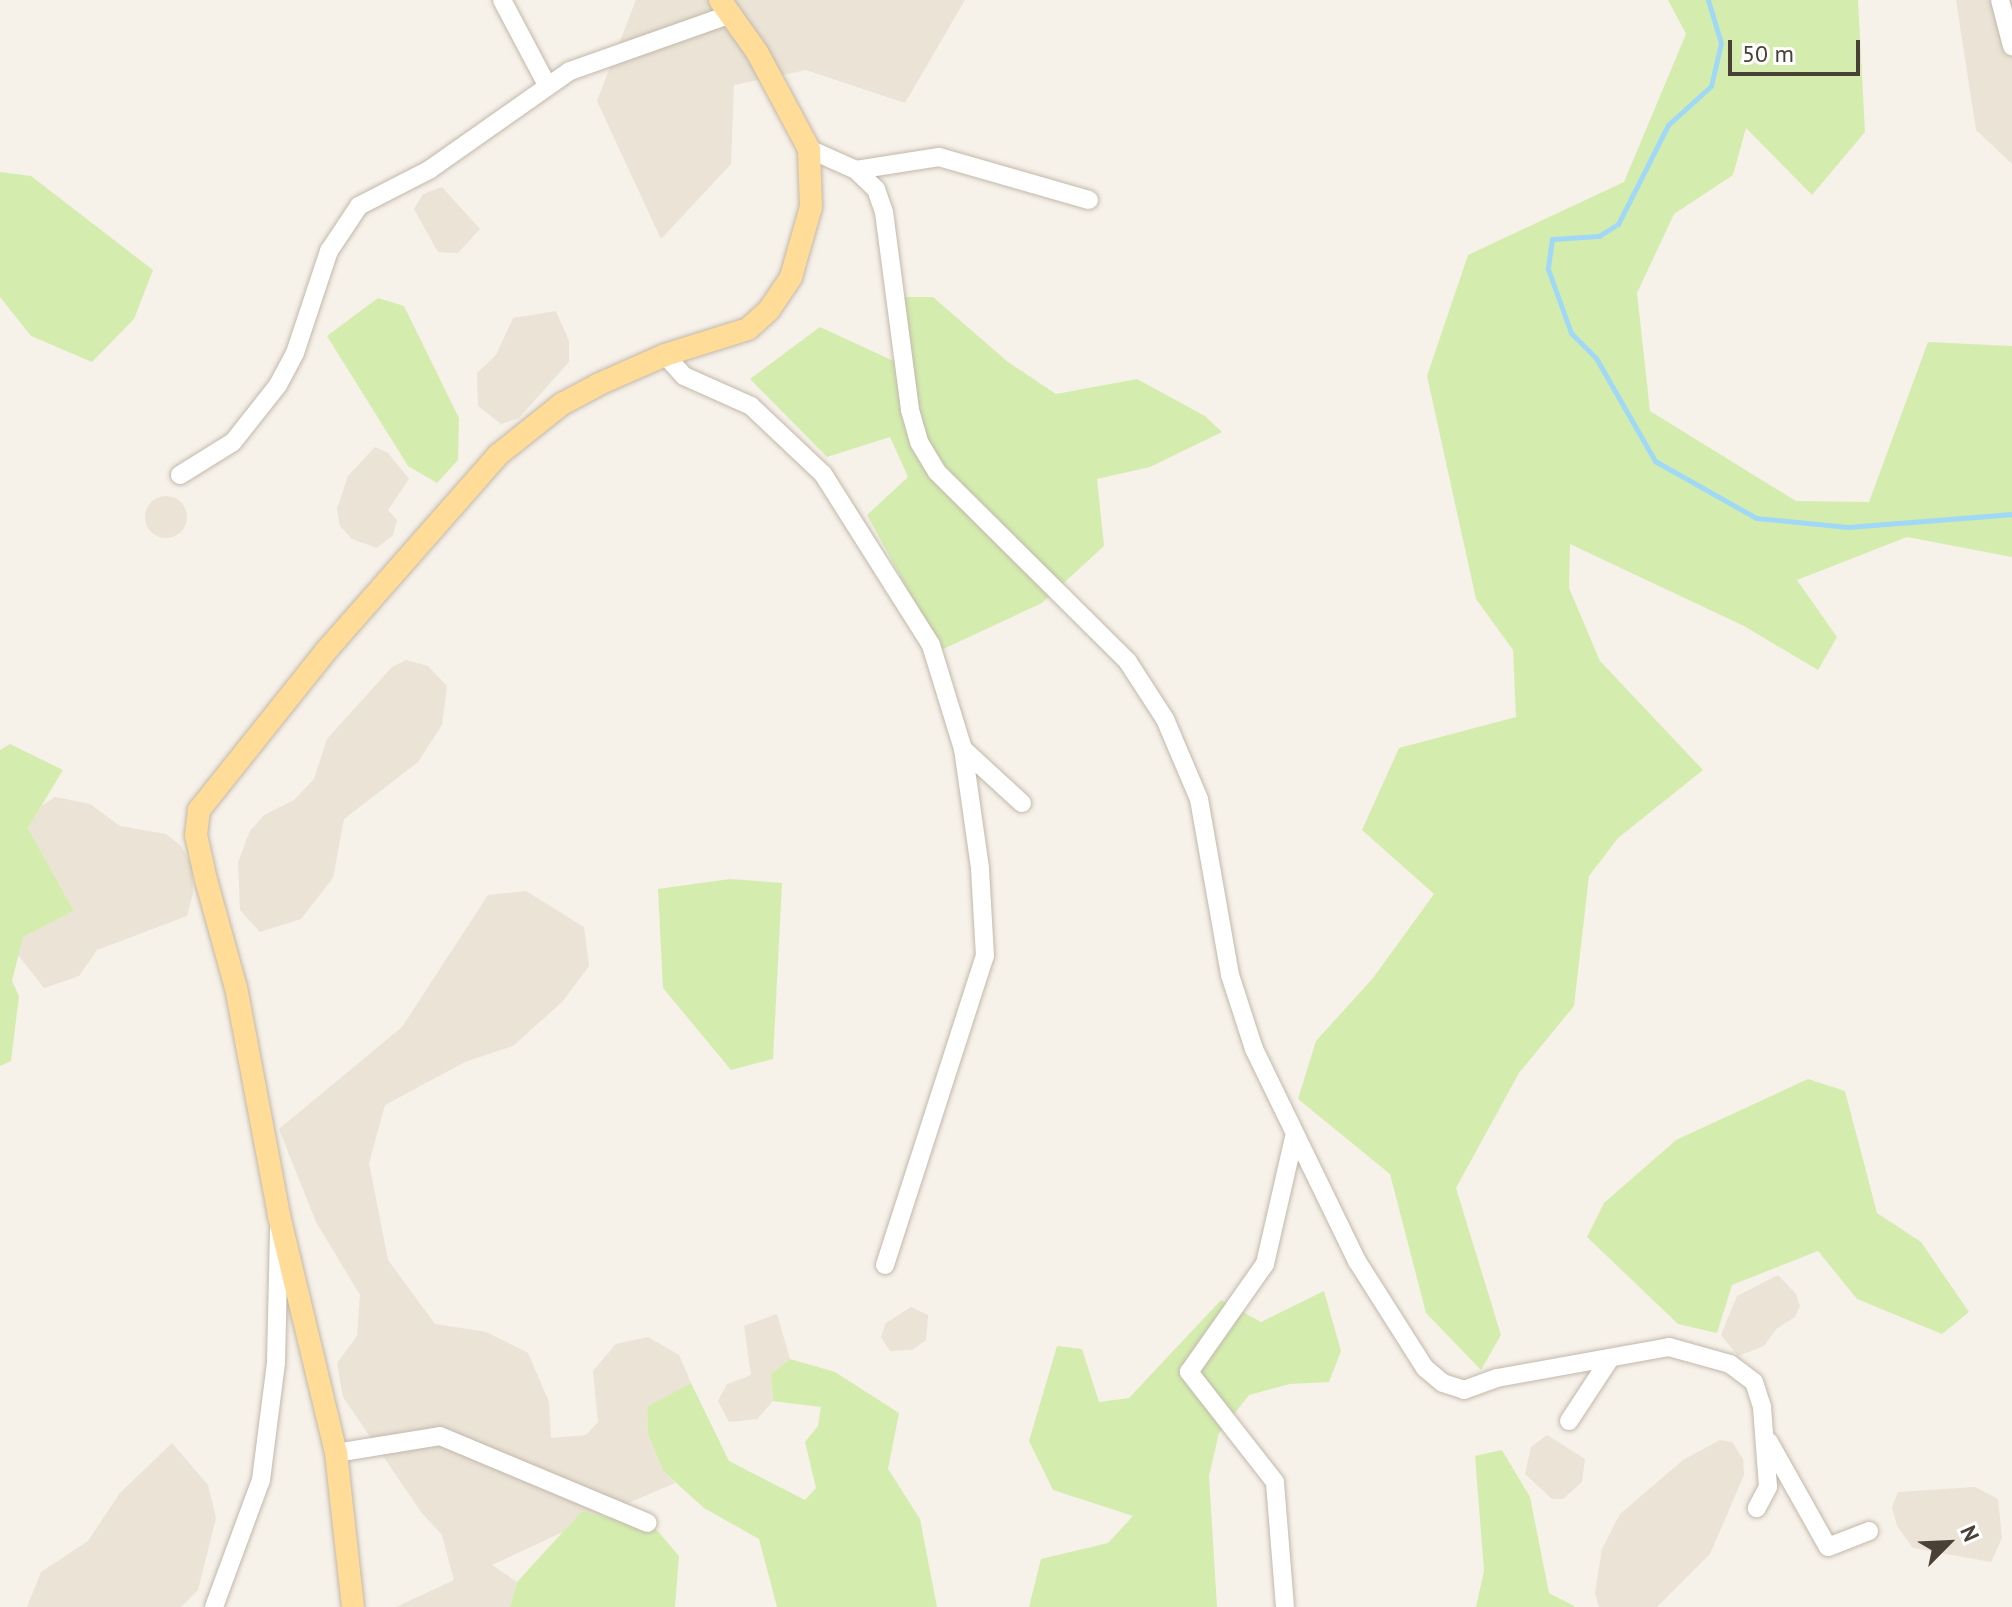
<!DOCTYPE html>
<html>
<head>
<meta charset="utf-8">
<style>
	body { margin:0 }
	#map { position:relative; width:2012px; height:1607px; overflow:hidden; background:#f6f1e9; font-family:"PT Sans",sans-serif }
	div>[style] { position:absolute }
	.residential>* { inset:0; background:#eae3d6 }
	.round { border-radius:50% }
	.green>* { inset:0; background:#d4edaf }
	.stream>* { height:5px; margin:-2.5px; padding:0 2.5px; transform-origin:2.5px; border-radius:2.5px; background:#a1d8f6 }
	.roads { filter:drop-shadow(0 0 2px #c2b8aa) drop-shadow(0 0 2px #c2b8aa) }
	.minor>* { height:18px; margin:-9px; padding:0 9px; transform-origin:9px; border-radius:9px; background:#fff }
	.major>* { height:22px; margin:-11px; padding:0 11px; transform-origin:11px; border-radius:11px; background:#ffdc98 }
	span { translate:-50% -50%; white-space:nowrap; text-align:center; line-height:1.15; -webkit-text-stroke:6px #fff; paint-order:stroke }
	.north { position:absolute; left:1908px; top:1503px; width:80px; height:80px; -webkit-text-stroke:6px #fff; paint-order:stroke; rotate:66deg; font-size:22px; font-weight:700; line-height:32px; text-align:center; color:#4a4136 }
	.north::after { content:''; display:block; margin:auto; width:28px; height:36px; background:#4a4136; clip-path:polygon(50% 0,100% 100%,50% 72%,0 100%) }
	.scale { position:absolute; left:1728px; top:40px; width:132px; height:36px; box-sizing:border-box; border:4px solid #4a4136; border-top:0; padding-left:10px; font-size:24px; line-height:28px; white-space:nowrap; color:#4a4136; -webkit-text-stroke:6px #fff; paint-order:stroke }
</style>
</head>
<body>
<div id="map">
	<div class="residential">
		<i style="clip-path:polygon(636px 0,965px 0,905px 103px,806px 70px,734px 85px,731px 164px,661px 239px,597px 101px)"></i>
		<i style="clip-path:polygon(1956px 0,2012px 0,2012px 164px,1976px 130px)"></i>
		<i style="clip-path:polygon(442px 187px,480px 229px,458px 253px,438px 252px,414px 209px,423px 194px)"></i>
		<i style="clip-path:polygon(556px 311px,569px 341px,569px 362px,519px 418px,501px 424px,478px 406px,477px 373px,496px 355px,513px 318px)"></i>
		<i style="clip-path:polygon(375px 447px,388px 453px,409px 479px,388px 510px,397px 520px,393px 535px,377px 548px,352px 539px,340px 526px,337px 509px,348px 476px)"></i>
		<i class="round" style="left:145px;top:496px;width:42px;height:42px"></i>
		<i style="clip-path:polygon(406px 660px,428px 666px,447px 686px,442px 725px,418px 762px,344px 819px,333px 878px,301px 919px,260px 932px,240px 910px,238px 862px,250px 831px,264px 815px,294px 800px,314px 779px,327px 739px,392px 667px)"></i>
		<i style="clip-path:polygon(55px 797px,90px 804px,120px 826px,166px 834px,181px 846px,192px 865px,193px 893px,187px 916px,97px 950px,79px 976px,44px 988px,18px 955px,23px 937px,74px 911px,28px 828px,41px 806px)"></i>
		<i style="clip-path:polygon(526px 891px,584px 927px,589px 966px,563px 1001px,513px 1046px,465px 1062px,385px 1105px,369px 1163px,388px 1260px,435px 1324px,486px 1332px,528px 1353px,549px 1402px,551px 1438px,586px 1435px,598px 1422px,593px 1371px,616px 1344px,648px 1337px,679px 1355px,691px 1383px,647px 1408px,648px 1434px,663px 1471px,675px 1483px,600px 1515px,582px 1511px,563px 1532px,492px 1565px,517px 1582px,510px 1607px,396px 1607px,454px 1580px,442px 1535px,421px 1512px,343px 1397px,337px 1363px,357px 1336px,360px 1295px,316px 1222px,279px 1129px,402px 1027px,488px 895px)"></i>
		<i style="clip-path:polygon(1778px 1275px,1796px 1294px,1800px 1306px,1795px 1317px,1776px 1329px,1764px 1346px,1738px 1356px,1721px 1335px,1737px 1296px)"></i>
		<i style="clip-path:polygon(911px 1307px,928px 1315px,926px 1340px,912px 1350px,890px 1351px,881px 1337px,886px 1323px)"></i>
		<i style="clip-path:polygon(777px 1314px,790px 1359px,771px 1374px,773px 1401px,757px 1419px,729px 1422px,718px 1401px,727px 1384px,751px 1375px,744px 1326px)"></i>
		<i style="clip-path:polygon(1547px 1435px,1585px 1459px,1582px 1482px,1563px 1499px,1552px 1499px,1525px 1474px,1531px 1447px)"></i>
		<i style="clip-path:polygon(1720px 1440px,1732px 1442px,1743px 1459px,1744px 1475px,1710px 1554px,1657px 1607px,1599px 1607px,1595px 1593px,1602px 1549px,1620px 1514px,1683px 1460px)"></i>
		<i style="clip-path:polygon(172px 1443px,208px 1485px,216px 1518px,198px 1590px,181px 1607px,27px 1607px,41px 1572px,88px 1541px,120px 1493px)"></i>
		<i style="clip-path:polygon(1975px 1487px,1998px 1499px,2002px 1538px,1991px 1562px,1913px 1548px,1897px 1526px,1892px 1507px,1898px 1492px)"></i>
	</div>
	<div class="green">
		<i style="clip-path:polygon(1668px 0,1858px 0,1865px 132px,1812px 195px,1746px 128px,1733px 175px,1674px 214px,1637px 293px,1650px 411px,1796px 501px,1869px 502px,1928px 342px,2012px 346px,2012px 557px,1907px 537px,1797px 580px,1837px 637px,1818px 670px,1744px 626px,1570px 544px,1569px 588px,1600px 661px,1703px 770px,1618px 838px,1589px 876px,1574px 1006px,1519px 1073px,1456px 1188px,1501px 1335px,1481px 1370px,1426px 1313px,1390px 1174px,1298px 1099px,1316px 1041px,1373px 978px,1434px 894px,1362px 830px,1399px 748px,1516px 717px,1513px 650px,1476px 599px,1427px 376px,1468px 255px,1624px 182px,1686px 34px)"></i>
		<i style="clip-path:polygon(0 172px,31px 176px,153px 270px,134px 319px,92px 362px,31px 336px,0 297px)"></i>
		<i style="clip-path:polygon(902px 297px,933px 297px,1008px 362px,1056px 394px,1137px 379px,1205px 416px,1222px 432px,1150px 467px,1097px 479px,1104px 546px,1042px 603px,941px 650px,867px 515px,908px 477px,890px 437px,827px 457px,750px 379px,820px 327px,913px 370px)"></i>
		<i style="clip-path:polygon(378px 298px,404px 306px,459px 418px,458px 460px,437px 483px,408px 466px,327px 336px)"></i>
		<i style="clip-path:polygon(10px 744px,63px 770px,28px 828px,74px 911px,23px 937px,12px 981px,19px 996px,11px 1061px,0 1066px,0 750px)"></i>
		<i style="clip-path:polygon(730px 879px,782px 883px,773px 1059px,731px 1070px,663px 988px,658px 889px)"></i>
		<i style="clip-path:polygon(1808px 1079px,1845px 1091px,1877px 1213px,1921px 1242px,1969px 1312px,1942px 1334px,1857px 1299px,1818px 1251px,1732px 1285px,1717px 1333px,1678px 1324px,1587px 1237px,1604px 1203px,1676px 1140px)"></i>
		<i style="clip-path:polygon(1324px 1291px,1341px 1351px,1329px 1382px,1290px 1384px,1249px 1395px,1219px 1433px,1209px 1476px,1217px 1607px,1029px 1607px,1041px 1559px,1108px 1543px,1133px 1516px,1053px 1490px,1029px 1441px,1057px 1346px,1082px 1349px,1099px 1402px,1129px 1398px,1221px 1300px,1261px 1322px)"></i>
		<i style="clip-path:polygon(790px 1359px,835px 1372px,899px 1413px,888px 1469px,920px 1519px,937px 1607px,777px 1607px,759px 1539px,704px 1508px,663px 1471px,648px 1434px,647px 1407px,691px 1383px,729px 1461px,805px 1500px,816px 1488px,805px 1442px,818px 1426px,821px 1407px,773px 1401px,771px 1374px)"></i>
		<i style="clip-path:polygon(1502px 1450px,1530px 1497px,1549px 1593px,1576px 1607px,1476px 1607px,1484px 1571px,1475px 1456px)"></i>
		<i style="clip-path:polygon(582px 1511px,656px 1529px,679px 1556px,675px 1607px,510px 1607px,517px 1582px)"></i>
	</div>
	<div class="stream">
		<i style="left:1708px;top:0;width:45px;rotate:73.2deg"></i>
		<i style="left:1721px;top:43px;width:44px;rotate:103.1deg"></i>
		<i style="left:1711px;top:86px;width:58px;rotate:137.8deg"></i>
		<i style="left:1668px;top:125px;width:111px;rotate:116.8deg"></i>
		<i style="left:1618px;top:224px;width:22px;rotate:148deg"></i>
		<i style="left:1599px;top:236px;width:47px;rotate:176.3deg"></i>
		<i style="left:1552px;top:239px;width:30px;rotate:98deg"></i>
		<i style="left:1548px;top:269px;width:68px;rotate:70.2deg"></i>
		<i style="left:1571px;top:333px;width:35px;rotate:45deg"></i>
		<i style="left:1596px;top:358px;width:119px;rotate:60.2deg"></i>
		<i style="left:1655px;top:461px;width:116px;rotate:29.4deg"></i>
		<i style="left:1756px;top:518px;width:92px;rotate:5.6deg"></i>
		<i style="left:1848px;top:527px;width:165px;rotate:-4.5deg"></i>
	</div>
	<div class="roads">
		<div class="minor">
			<i style="left:502px;top:0;width:96px;rotate:62.1deg"></i>
			<i style="left:2000px;top:0;width:48px;rotate:75.4deg"></i>
			<i style="left:809px;top:149px;width:51px;rotate:24.1deg"></i>
			<i style="left:856px;top:170px;width:28px;rotate:44deg"></i>
			<i style="left:876px;top:189px;width:24px;rotate:71deg"></i>
			<i style="left:884px;top:212px;width:200px;rotate:82.5deg"></i>
			<i style="left:910px;top:410px;width:33px;rotate:74deg"></i>
			<i style="left:919px;top:442px;width:35px;rotate:59deg"></i>
			<i style="left:937px;top:472px;width:269px;rotate:44.8deg"></i>
			<i style="left:1128px;top:662px;width:68px;rotate:57deg"></i>
			<i style="left:1165px;top:719px;width:87px;rotate:67deg"></i>
			<i style="left:1199px;top:799px;width:179px;rotate:80deg"></i>
			<i style="left:1230px;top:975px;width:78px;rotate:72deg"></i>
			<i style="left:1254px;top:1049px;width:236px;rotate:64.1deg"></i>
			<i style="left:1357px;top:1261px;width:127px;rotate:57.6deg"></i>
			<i style="left:1425px;top:1368px;width:23px;rotate:40deg"></i>
			<i style="left:1443px;top:1383px;width:22px;rotate:18deg"></i>
			<i style="left:1464px;top:1390px;width:35px;rotate:-20deg"></i>
			<i style="left:1497px;top:1378px;width:175px;rotate:-10.2deg"></i>
			<i style="left:1669px;top:1347px;width:63px;rotate:15.6deg"></i>
			<i style="left:1730px;top:1364px;width:30px;rotate:37deg"></i>
			<i style="left:1754px;top:1382px;width:26px;rotate:72deg"></i>
			<i style="left:1762px;top:1407px;width:80px;rotate:85.7deg"></i>
			<i style="left:1768px;top:1487px;width:24px;rotate:118deg"></i>
			<i style="left:856px;top:170px;width:84px;rotate:-8.9deg"></i>
			<i style="left:939px;top:157px;width:156px;rotate:16deg"></i>
			<i style="left:665px;top:355px;width:28px;rotate:48deg"></i>
			<i style="left:684px;top:376px;width:73px;rotate:24.1deg"></i>
			<i style="left:751px;top:406px;width:99px;rotate:43.4deg"></i>
			<i style="left:823px;top:474px;width:202px;rotate:57.7deg"></i>
			<i style="left:931px;top:645px;width:109px;rotate:72.9deg"></i>
			<i style="left:963px;top:749px;width:80px;rotate:42.5deg"></i>
			<i style="left:180px;top:475px;width:62px;rotate:-31.9deg"></i>
			<i style="left:233px;top:442px;width:73px;rotate:-51.7deg"></i>
			<i style="left:278px;top:385px;width:36px;rotate:-62deg"></i>
			<i style="left:295px;top:353px;width:108px;rotate:-71.6deg"></i>
			<i style="left:329px;top:251px;width:54px;rotate:-56.3deg"></i>
			<i style="left:359px;top:206px;width:79px;rotate:-27.2deg"></i>
			<i style="left:429px;top:170px;width:172px;rotate:-35.1deg"></i>
			<i style="left:570px;top:71px;width:171px;rotate:-19.5deg"></i>
			<i style="left:885px;top:1265px;width:325px;rotate:-72.1deg"></i>
			<i style="left:985px;top:956px;width:88px;rotate:-93.3deg"></i>
			<i style="left:980px;top:868px;width:120px;rotate:-98.1deg"></i>
			<i style="left:1569px;top:1421px;width:73px;rotate:-56.7deg"></i>
			<i style="left:1769px;top:1442px;width:120px;rotate:60.7deg"></i>
			<i style="left:1828px;top:1547px;width:44px;rotate:-21.3deg"></i>
			<i style="left:336px;top:1453px;width:105px;rotate:-9.3deg"></i>
			<i style="left:440px;top:1436px;width:225px;rotate:22.7deg"></i>
			<i style="left:214px;top:1607px;width:135px;rotate:-69.7deg"></i>
			<i style="left:261px;top:1480px;width:118px;rotate:-82.7deg"></i>
			<i style="left:276px;top:1363px;width:133px;rotate:-88.7deg"></i>
			<i style="left:1285px;top:1607px;width:125px;rotate:-94.6deg"></i>
			<i style="left:1275px;top:1482px;width:140px;rotate:-128deg"></i>
			<i style="left:1189px;top:1372px;width:132px;rotate:-54.9deg"></i>
			<i style="left:1265px;top:1264px;width:130px;rotate:-77.1deg"></i>
		</div>
		<div class="major">
			<i style="left:353px;top:1607px;width:155px;rotate:-96.3deg"></i>
			<i style="left:336px;top:1453px;width:245px;rotate:-103.5deg"></i>
			<i style="left:279px;top:1215px;width:231px;rotate:-100.7deg"></i>
			<i style="left:236px;top:988px;width:112px;rotate:-105.5deg"></i>
			<i style="left:206px;top:880px;width:46px;rotate:-102.5deg"></i>
			<i style="left:196px;top:835px;width:25px;rotate:-83deg"></i>
			<i style="left:199px;top:810px;width:202px;rotate:-51.4deg"></i>
			<i style="left:325px;top:652px;width:262px;rotate:-48.7deg"></i>
			<i style="left:498px;top:455px;width:82px;rotate:-38.6deg"></i>
			<i style="left:562px;top:404px;width:40px;rotate:-28deg"></i>
			<i style="left:597px;top:385px;width:74px;rotate:-23.8deg"></i>
			<i style="left:665px;top:355px;width:87px;rotate:-17.4deg"></i>
			<i style="left:748px;top:329px;width:28px;rotate:-42deg"></i>
			<i style="left:769px;top:310px;width:40px;rotate:-56deg"></i>
			<i style="left:791px;top:277px;width:73px;rotate:-74.1deg"></i>
			<i style="left:811px;top:207px;width:58px;rotate:-92deg"></i>
			<i style="left:809px;top:149px;width:110px;rotate:-118.2deg"></i>
			<i style="left:757px;top:52px;width:64px;rotate:-125.4deg"></i>
		</div>
	</div>
	<div class="north">N</div>
	<div class="scale">50 m</div>
</div>
</body>
</html>
